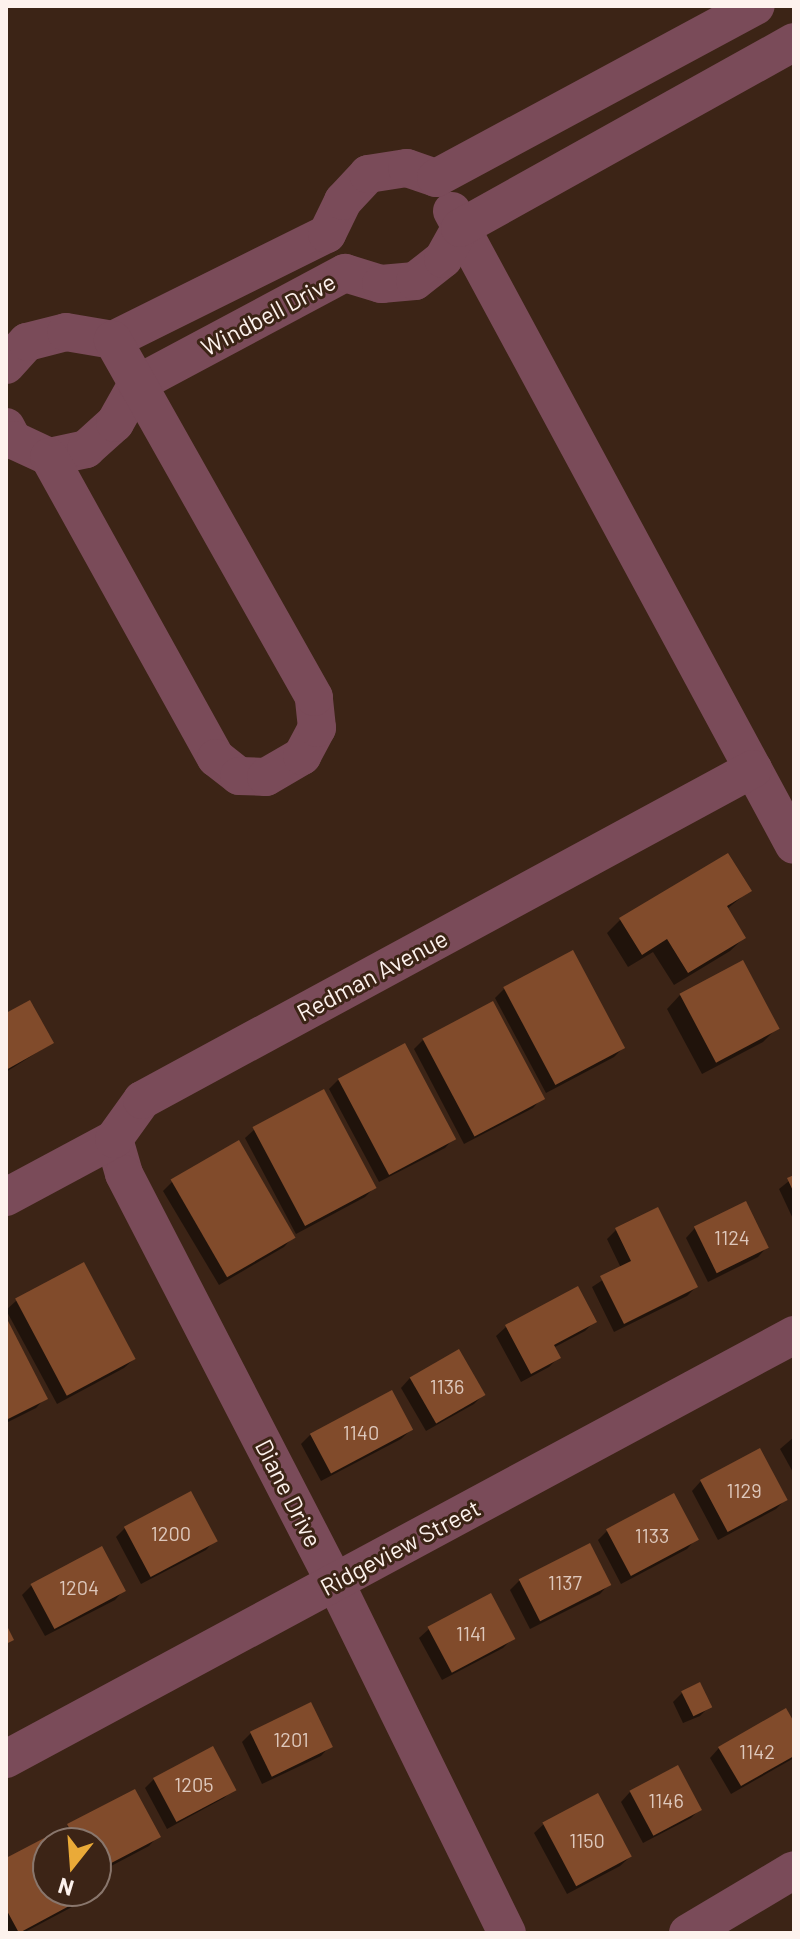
<!DOCTYPE html>
<html>
<head>
<meta charset="utf-8">
<style>
	body { margin:0 }
	#map { position:relative; width:800px; height:1939px; overflow:hidden; background:#3c2416; font-family:Barlow,sans-serif }
	div>[style] { position:absolute }
	.shadow>* { inset:0; background:#0007 }
	.building>* { inset:0; background:#814b2b; transform-origin:0 0 }
	.minor>* { height:38px; margin:-19px; padding:0 19px; transform-origin:19px; border-radius:19px; background:#7a4b59 }
	span { translate:-50% -50%; white-space:nowrap; text-align:center; line-height:1.15; -webkit-text-stroke:6px #3c2416; paint-order:stroke }
	.number-label { font-size:20px; color:#dec8bc }
	.number-label span { -webkit-text-stroke-width:0 }
	.street-label { font-size:24px; color:#fdf2ed }
	.frame { position:absolute; inset:0; border:8px solid #fdf2ed; pointer-events:none }
	.north { position:absolute; left:32px; top:1827px; width:80px; height:80px; box-sizing:border-box; background:#3c2416; border:2px solid #89766c; border-radius:50%; rotate:197deg; font-size:22px; font-weight:700; line-height:32px; text-align:center; color:#fdf2ed }
	.north::after { content:''; display:block; margin:auto; width:28px; height:36px; background:#eaaa38; clip-path:polygon(50% 0,100% 100%,50% 72%,0 100%) }
</style>
</head>
<body>
<div id="map">
	<div class="shadow">
		<i style="clip-path:polygon(749px 891px,727px 909px,744px 938px,730px 951px,674px 985px,653px 952px,628px 967px,607px 933px,621px 919px)"></i>
		<i style="clip-path:polygon(504px 989px,623px 1048px,614px 1057px,546px 1093px,495px 998px)"></i>
		<i style="clip-path:polygon(680px 995px,777px 1028px,763px 1042px,702px 1074px,667px 1009px)"></i>
		<i style="clip-path:polygon(6px 1016px,52px 1043px,6px 1072px)"></i>
		<i style="clip-path:polygon(423px 1040px,542px 1098px,533px 1108px,464px 1144px,414px 1049px)"></i>
		<i style="clip-path:polygon(338px 1080px,454px 1138px,445px 1148px,379px 1182px,329px 1089px)"></i>
		<i style="clip-path:polygon(255px 1129px,375px 1187px,365px 1197px,296px 1234px,245px 1138px)"></i>
		<i style="clip-path:polygon(794px 1177px,794px 1221px,779px 1189px)"></i>
		<i style="clip-path:polygon(173px 1181px,293px 1237px,284px 1247px,219px 1285px,163px 1191px)"></i>
		<i style="clip-path:polygon(657px 1209px,696px 1287px,687px 1296px,614px 1332px,592px 1287px,621px 1268px,607px 1239px,616px 1230px)"></i>
		<i style="clip-path:polygon(695px 1228px,767px 1247px,758px 1257px,708px 1282px,686px 1238px)"></i>
		<i style="clip-path:polygon(83px 1265px,134px 1359px,124px 1368px,57px 1404px,6px 1310px,16px 1301px)"></i>
		<i style="clip-path:polygon(577px 1289px,594px 1322px,585px 1331px,553px 1348px,558px 1358px,549px 1367px,521px 1382px,496px 1336px,506px 1327px)"></i>
		<i style="clip-path:polygon(6px 1322px,45px 1398px,36px 1408px,6px 1423px)"></i>
		<i style="clip-path:polygon(410px 1378px,483px 1395px,474px 1404px,426px 1431px,401px 1388px)"></i>
		<i style="clip-path:polygon(411px 1430px,401px 1439px,321px 1481px,301px 1444px,310px 1435px)"></i>
		<i style="clip-path:polygon(794px 1437px,794px 1474px,780px 1449px)"></i>
		<i style="clip-path:polygon(701px 1481px,785px 1500px,776px 1509px,718px 1540px,692px 1491px)"></i>
		<i style="clip-path:polygon(673px 1496px,696px 1539px,687px 1549px,621px 1584px,598px 1540px,607px 1531px)"></i>
		<i style="clip-path:polygon(125px 1528px,215px 1540px,206px 1550px,141px 1584px,116px 1537px)"></i>
		<i style="clip-path:polygon(519px 1581px,609px 1584px,600px 1594px,530px 1629px,510px 1590px)"></i>
		<i style="clip-path:polygon(32px 1585px,124px 1590px,115px 1600px,45px 1636px,22px 1595px)"></i>
		<i style="clip-path:polygon(429px 1629px,513px 1638px,503px 1648px,442px 1680px,419px 1638px)"></i>
		<i style="clip-path:polygon(683px 1692px,709px 1707px,700px 1716px,683px 1723px,673px 1702px)"></i>
		<i style="clip-path:polygon(794px 1726px,794px 1758px,731px 1794px,710px 1758px,719px 1748px)"></i>
		<i style="clip-path:polygon(251px 1733px,330px 1746px,321px 1756px,262px 1784px,242px 1742px)"></i>
		<i style="clip-path:polygon(154px 1779px,234px 1789px,224px 1798px,167px 1829px,145px 1788px)"></i>
		<i style="clip-path:polygon(630px 1792px,700px 1809px,691px 1818px,643px 1843px,621px 1802px)"></i>
		<i style="clip-path:polygon(544px 1824px,630px 1857px,620px 1866px,567px 1894px,534px 1833px)"></i>
		<i style="clip-path:polygon(68px 1826px,158px 1836px,149px 1846px,96px 1874px,96px 1843px,63px 1843px,59px 1835px)"></i>
		<i style="clip-path:polygon(49px 1837px,52px 1843px,48px 1843px,48px 1891px,78px 1891px,81px 1898px,72px 1907px,23px 1933px,6px 1933px,6px 1860px)"></i>
	</div>
	<div class="building">
		<i style="clip-path:polygon(728px 853px,752px 891px,727px 906px,746px 938px,688px 973px,667px 939px,642px 955px,619px 918px)"></i>
		<i style="left:573px;top:950px;width:111px;height:79px;rotate:62deg"></i>
		<i style="left:743px;top:960px;width:78px;height:72px;rotate:62deg"></i>
		<i style="clip-path:polygon(30px 1000px,54px 1043px,6px 1070px,6px 1013px)"></i>
		<i style="left:493px;top:1001px;width:111px;height:80px;rotate:62deg"></i>
		<i style="left:405px;top:1043px;width:109px;height:76px;rotate:62deg"></i>
		<i style="left:324px;top:1089px;width:112px;height:81px;rotate:62deg"></i>
		<i style="left:239px;top:1140px;width:113px;height:79px;rotate:60deg"></i>
		<i style="clip-path:polygon(794px 1175px,794px 1193px,787px 1178px)"></i>
		<i style="left:746px;top:1201px;width:52px;height:58px;rotate:64deg"></i>
		<i style="clip-path:polygon(658px 1207px,698px 1287px,624px 1324px,600px 1276px,631px 1261px,615px 1228px)"></i>
		<i style="left:84px;top:1262px;width:110px;height:78px;rotate:62deg"></i>
		<i style="clip-path:polygon(578px 1286px,597px 1322px,554px 1345px,561px 1358px,531px 1374px,505px 1325px)"></i>
		<i style="clip-path:polygon(6px 1317px,48px 1399px,6px 1420px)"></i>
		<i style="left:459px;top:1349px;width:53px;height:57px;rotate:60deg"></i>
		<i style="left:392px;top:1390px;width:45px;height:93px;rotate:62deg"></i>
		<i style="left:760px;top:1448px;width:59px;height:68px;rotate:62deg"></i>
		<i style="left:191px;top:1491px;width:57px;height:76px;rotate:62deg"></i>
		<i style="left:674px;top:1493px;width:53px;height:77px;rotate:62deg"></i>
		<i style="left:590px;top:1543px;width:47px;height:80px;rotate:63deg"></i>
		<i style="left:102px;top:1546px;width:51px;height:81px;rotate:62deg"></i>
		<i style="left:491px;top:1593px;width:52px;height:72px;rotate:62deg"></i>
		<i style="clip-path:polygon(6px 1624px,14px 1640px,6px 1644px)"></i>
		<i style="left:700px;top:1682px;width:28px;height:21px;rotate:64deg"></i>
		<i style="left:311px;top:1702px;width:50px;height:68px;rotate:64deg"></i>
		<i style="clip-path:polygon(786px 1708px,794px 1722px,794px 1756px,741px 1786px,718px 1747px)"></i>
		<i style="left:213px;top:1746px;width:50px;height:68px;rotate:62deg"></i>
		<i style="left:678px;top:1765px;width:51px;height:55px;rotate:62deg"></i>
		<i style="clip-path:polygon(135px 1789px,161px 1837px,96px 1871px,96px 1843px,77px 1843px,67px 1824px)"></i>
		<i style="left:598px;top:1793px;width:72px;height:63px;rotate:62deg"></i>
		<i style="clip-path:polygon(50px 1835px,54px 1843px,48px 1843px,48px 1891px,80px 1891px,84px 1898px,19px 1933px,6px 1909px,6px 1858px)"></i>
	</div>
	<div class="minor">
		<i style="left:452px;top:211px;width:720px;rotate:61.66deg"></i>
		<i style="left:6px;top:365px;width:31px;rotate:-48deg"></i>
		<i style="left:27px;top:342px;width:40px;rotate:-14.4deg"></i>
		<i style="left:66px;top:332px;width:48px;rotate:9.7deg"></i>
		<i style="left:113px;top:340px;width:239px;rotate:-26.4deg"></i>
		<i style="left:327px;top:234px;width:37px;rotate:-64deg"></i>
		<i style="left:343px;top:201px;width:37px;rotate:-47deg"></i>
		<i style="left:368px;top:174px;width:39px;rotate:-9deg"></i>
		<i style="left:407px;top:168px;width:31px;rotate:19deg"></i>
		<i style="left:436px;top:178px;width:363px;rotate:-28.3deg"></i>
		<i style="left:6px;top:427px;width:15px;rotate:62deg"></i>
		<i style="left:13px;top:440px;width:40px;rotate:25deg"></i>
		<i style="left:49px;top:457px;width:38px;rotate:-12deg"></i>
		<i style="left:86px;top:449px;width:39px;rotate:-42deg"></i>
		<i style="left:115px;top:423px;width:45px;rotate:-60.6deg"></i>
		<i style="left:137px;top:384px;width:236px;rotate:-28.1deg"></i>
		<i style="left:345px;top:273px;width:38px;rotate:17deg"></i>
		<i style="left:381px;top:284px;width:34px;rotate:-5deg"></i>
		<i style="left:415px;top:281px;width:36px;rotate:-38deg"></i>
		<i style="left:443px;top:259px;width:35px;rotate:-61deg"></i>
		<i style="left:460px;top:228px;width:382px;rotate:-29.1deg"></i>
		<i style="left:49px;top:457px;width:344px;rotate:61deg"></i>
		<i style="left:216px;top:758px;width:29px;rotate:38deg"></i>
		<i style="left:239px;top:776px;width:27px;rotate:2deg"></i>
		<i style="left:266px;top:777px;width:42px;rotate:-30.3deg"></i>
		<i style="left:302px;top:756px;width:32px;rotate:-62deg"></i>
		<i style="left:317px;top:728px;width:31px;rotate:-96deg"></i>
		<i style="left:314px;top:697px;width:410px;rotate:-119.4deg"></i>
		<i style="left:114px;top:1139px;width:36px;rotate:74deg"></i>
		<i style="left:124px;top:1174px;width:459px;rotate:62.7deg"></i>
		<i style="left:335px;top:1582px;width:391px;rotate:63.9deg"></i>
		<i style="left:6px;top:1197px;width:123px;rotate:-28.2deg"></i>
		<i style="left:114px;top:1139px;width:48px;rotate:-54.3deg"></i>
		<i style="left:142px;top:1100px;width:695px;rotate:-28.45deg"></i>
		<i style="left:6px;top:1759px;width:895px;rotate:-28.28deg"></i>
		<i style="left:688px;top:1933px;width:123px;rotate:-30.7deg"></i>
	</div>
	<div class="number-label">
		<span style="left:732px;top:1237px">1124</span>
		<span style="left:447px;top:1386px">1136</span>
		<span style="left:361px;top:1432px">1140</span>
		<span style="left:744px;top:1490px">1129</span>
		<span style="left:171px;top:1533px">1200</span>
		<span style="left:652px;top:1535px">1133</span>
		<span style="left:565px;top:1582px">1137</span>
		<span style="left:79px;top:1587px">1204</span>
		<span style="left:471px;top:1633px">1141</span>
		<span style="left:291px;top:1739px">1201</span>
		<span style="left:757px;top:1751px">1142</span>
		<span style="left:194px;top:1784px">1205</span>
		<span style="left:666px;top:1800px">1146</span>
		<span style="left:587px;top:1840px">1150</span>
	</div>
	<div class="street-label">
		<span style="left:268px;top:314px;rotate:-28deg">Windbell Drive</span>
		<span style="left:372px;top:975px;rotate:-28deg">Redman Avenue</span>
		<span style="left:289px;top:1493px;rotate:63deg">Diane Drive</span>
		<span style="left:400px;top:1547px;rotate:-28deg">Ridgeview Street</span>
	</div>
	<div class="frame"></div>
	<div class="north">N</div>
</div>
</body>
</html>
